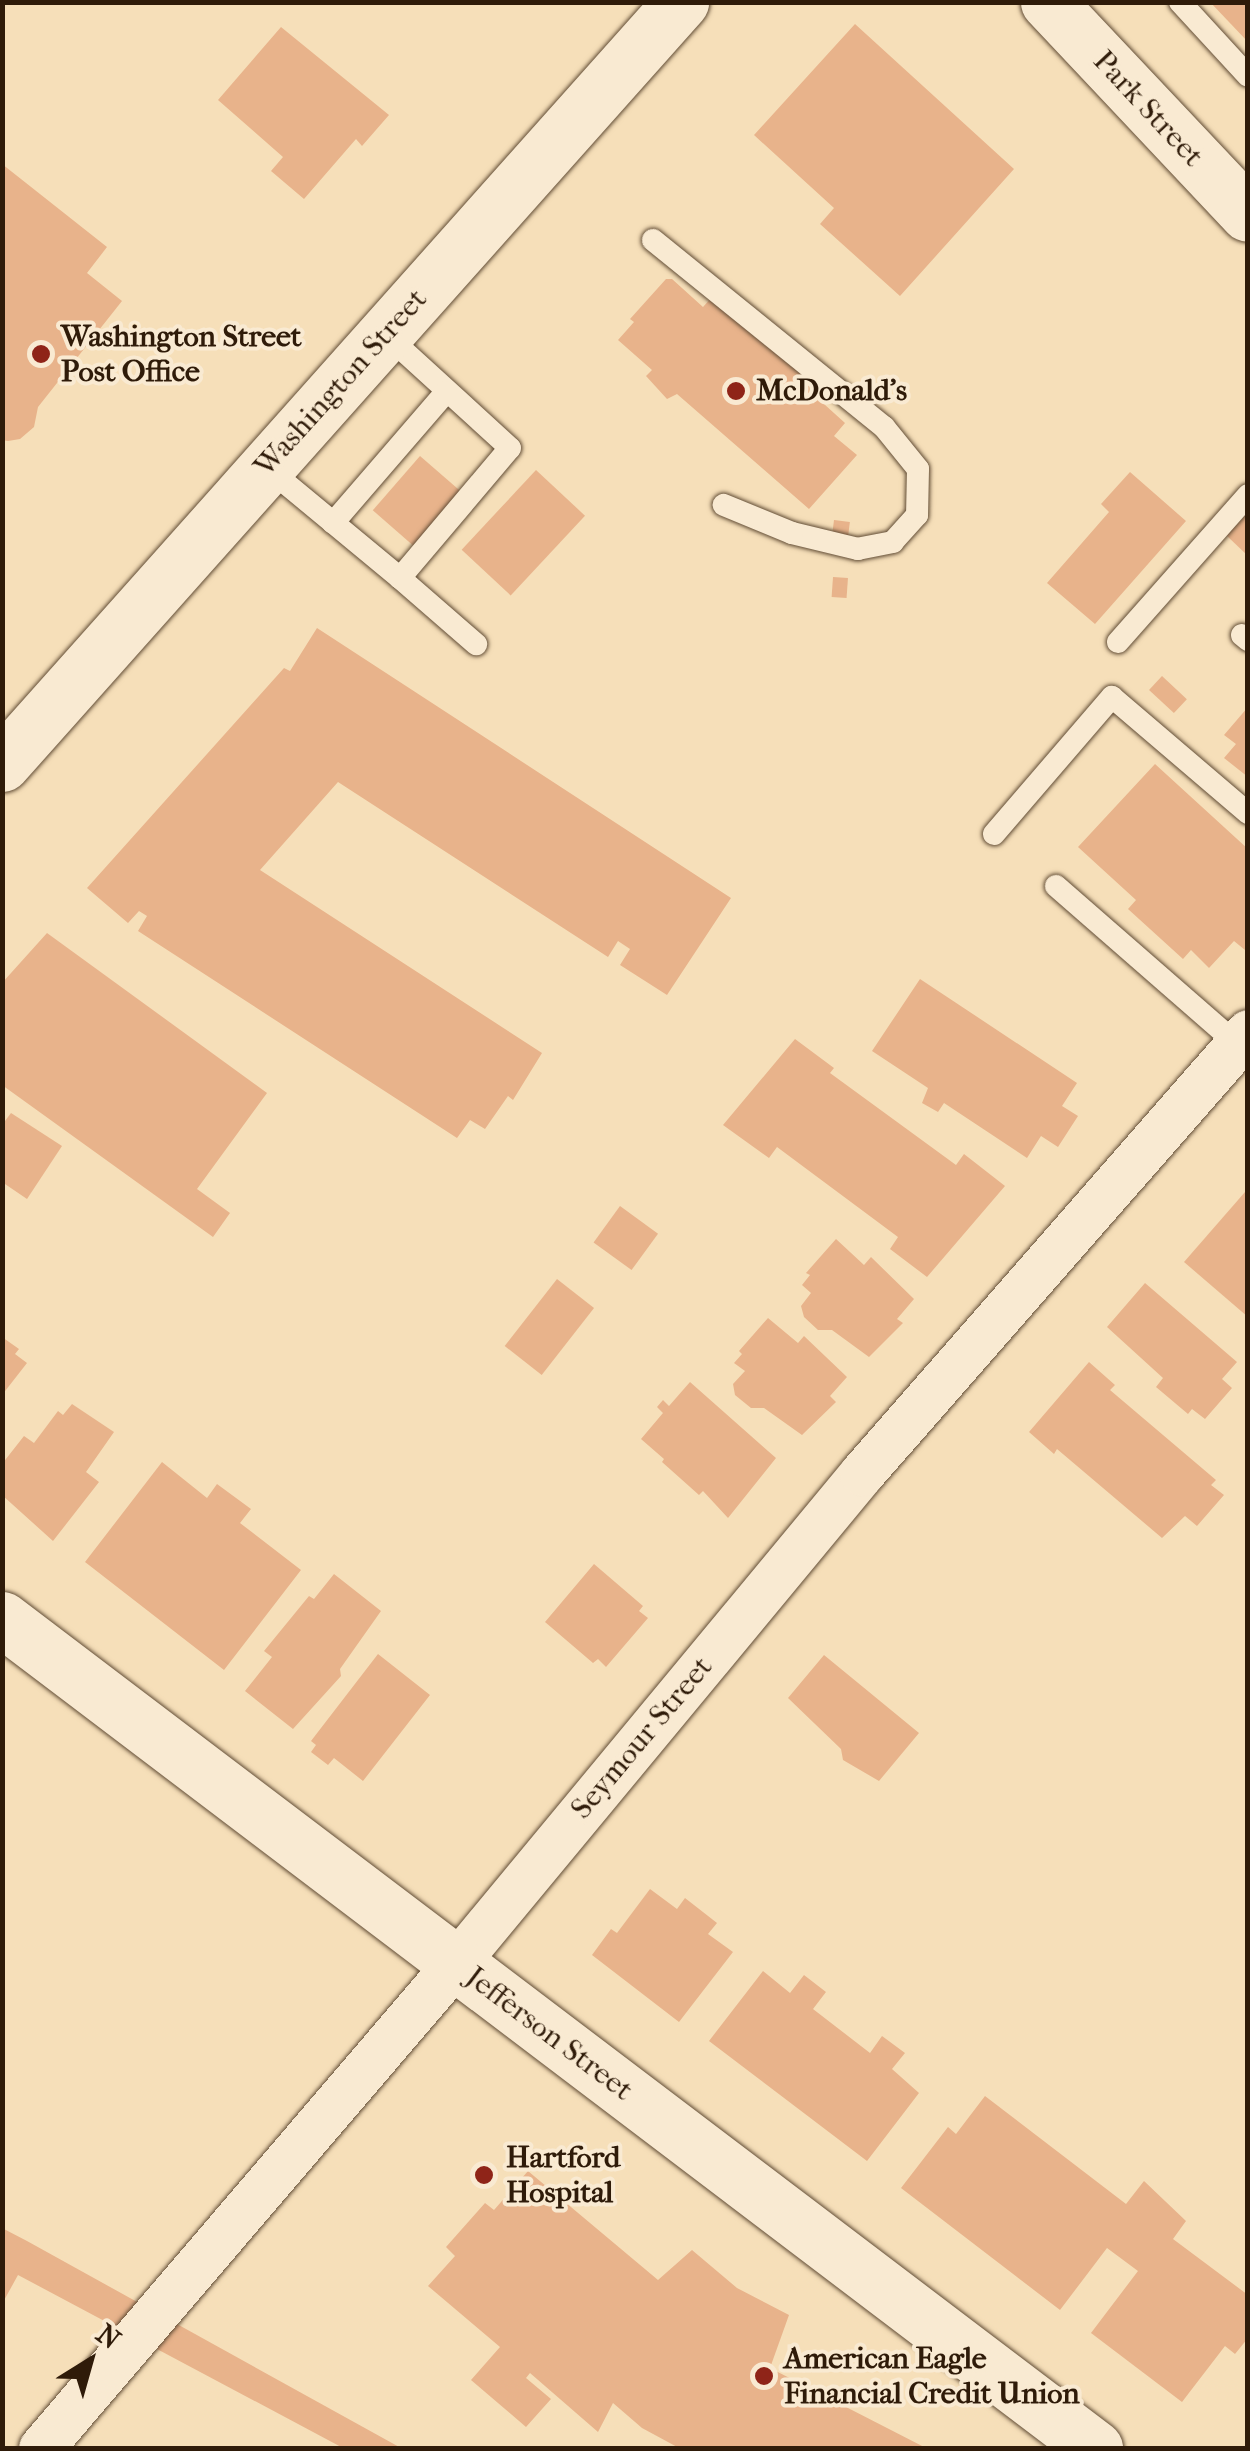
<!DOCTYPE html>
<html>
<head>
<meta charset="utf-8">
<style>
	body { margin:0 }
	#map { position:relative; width:1250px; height:2451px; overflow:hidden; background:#f6dfb9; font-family:"IM FELL French Canon",serif }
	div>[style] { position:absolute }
	.building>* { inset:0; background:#e8b38b; transform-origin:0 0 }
	.roads { filter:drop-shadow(0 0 2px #614c35) drop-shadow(0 0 2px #614c35) }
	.lane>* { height:22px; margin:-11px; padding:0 11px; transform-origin:11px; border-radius:11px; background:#f9ead2 }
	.street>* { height:45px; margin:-22.5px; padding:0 22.5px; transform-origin:22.5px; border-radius:22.5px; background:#f9ead2 }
	.secondary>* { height:55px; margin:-27.5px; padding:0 27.5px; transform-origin:27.5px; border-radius:27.5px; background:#f9ead2 }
	.dots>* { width:28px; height:28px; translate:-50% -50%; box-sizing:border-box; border:5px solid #f9ead2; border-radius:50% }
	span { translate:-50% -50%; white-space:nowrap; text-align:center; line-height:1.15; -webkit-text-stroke:8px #f9ead2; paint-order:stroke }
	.street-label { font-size:30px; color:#2f1b09 }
	.poi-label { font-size:30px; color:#2f1b09; font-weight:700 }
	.left { translate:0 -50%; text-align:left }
	.frame { position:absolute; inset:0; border:5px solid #2f1b09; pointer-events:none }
	.north { position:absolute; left:40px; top:2311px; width:100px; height:100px; -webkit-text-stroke:8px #f9ead2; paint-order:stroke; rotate:37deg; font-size:28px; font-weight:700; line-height:40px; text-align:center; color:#2f1b09 }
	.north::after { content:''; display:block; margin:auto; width:35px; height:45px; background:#2f1b09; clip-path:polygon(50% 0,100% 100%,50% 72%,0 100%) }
</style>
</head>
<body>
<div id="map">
	<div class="building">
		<i style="clip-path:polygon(1210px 2px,1248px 2px,1248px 42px)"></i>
		<i style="clip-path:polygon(855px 24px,1014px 169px,900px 296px,820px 224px,834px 208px,754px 135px)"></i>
		<i style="clip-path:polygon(281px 27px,389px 115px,362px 146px,356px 139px,304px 199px,271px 171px,283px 157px,218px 100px)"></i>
		<i style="clip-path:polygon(2px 164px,107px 247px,87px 273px,122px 301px,38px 407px,34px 427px,20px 439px,8px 441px,2px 440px)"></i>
		<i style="clip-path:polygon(666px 279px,672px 279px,703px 307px,712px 297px,822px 384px,813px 394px,845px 423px,834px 436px,857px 455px,809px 509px,677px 394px,667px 399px,646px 376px,652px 370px,618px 340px,634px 322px,630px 319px)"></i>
		<i style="left:420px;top:456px;width:55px;height:72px;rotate:41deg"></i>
		<i style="left:536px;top:470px;width:67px;height:109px;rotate:43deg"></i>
		<i style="clip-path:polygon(1130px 472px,1186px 521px,1095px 624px,1047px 583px,1109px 512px,1101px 504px)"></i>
		<i style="clip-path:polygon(1248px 513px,1248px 556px,1226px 535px)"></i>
		<i style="left:834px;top:520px;width:16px;height:20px;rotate:7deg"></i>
		<i style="left:833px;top:577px;width:15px;height:20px;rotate:4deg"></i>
		<i style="clip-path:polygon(317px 628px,731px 898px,667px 995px,620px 965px,630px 949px,618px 941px,608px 957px,338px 782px,260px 870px,542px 1053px,513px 1100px,508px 1096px,485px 1129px,470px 1120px,457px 1138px,138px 931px,147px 916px,139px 911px,128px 923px,87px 888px,284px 668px,290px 671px)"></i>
		<i style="left:1162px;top:676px;width:34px;height:19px;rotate:43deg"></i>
		<i style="clip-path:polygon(1248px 707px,1248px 777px,1224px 758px,1236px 744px,1224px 735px)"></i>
		<i style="clip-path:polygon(1155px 764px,1248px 849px,1248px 947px,1245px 950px,1234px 941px,1209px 968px,1191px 950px,1183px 959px,1128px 909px,1136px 900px,1078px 847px)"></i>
		<i style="clip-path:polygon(47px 933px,267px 1093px,197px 1189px,230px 1213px,213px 1237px,2px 1085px,2px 983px)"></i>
		<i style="clip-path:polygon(920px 979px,1077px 1083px,1062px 1106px,1078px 1116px,1058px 1147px,1041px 1136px,1027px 1158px,944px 1103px,938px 1112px,922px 1103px,928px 1088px,872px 1051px)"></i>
		<i style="clip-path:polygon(795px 1039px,834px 1068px,830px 1073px,956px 1165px,964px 1154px,1005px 1186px,927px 1277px,890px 1249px,898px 1237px,777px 1147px,769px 1158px,723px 1125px)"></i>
		<i style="clip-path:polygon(11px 1113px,62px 1146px,27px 1199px,2px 1182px,2px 1125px)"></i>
		<i style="clip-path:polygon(1245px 1192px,1248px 1194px,1248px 1317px,1184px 1262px)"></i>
		<i style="left:620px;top:1206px;width:47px;height:45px;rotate:36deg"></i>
		<i style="clip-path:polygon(836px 1239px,864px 1265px,871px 1257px,914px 1299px,897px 1319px,903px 1323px,869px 1357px,832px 1330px,818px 1330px,804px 1317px,801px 1306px,811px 1293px,802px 1285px,810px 1275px,806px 1273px)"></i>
		<i style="left:557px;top:1279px;width:47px;height:85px;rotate:38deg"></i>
		<i style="clip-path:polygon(1145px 1283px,1237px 1362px,1222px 1379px,1232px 1388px,1205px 1419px,1192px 1409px,1188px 1414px,1156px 1387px,1163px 1378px,1107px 1327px)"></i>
		<i style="clip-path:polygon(768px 1318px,798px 1343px,804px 1336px,847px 1377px,830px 1396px,836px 1402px,802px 1435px,764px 1408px,751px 1408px,735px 1395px,733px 1384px,745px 1371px,734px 1363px,742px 1354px,739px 1351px)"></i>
		<i style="clip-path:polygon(2px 1337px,19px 1349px,15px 1354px,27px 1363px,2px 1395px)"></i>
		<i style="clip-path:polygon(1089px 1362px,1115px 1385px,1110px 1390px,1216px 1480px,1211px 1485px,1224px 1495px,1197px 1526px,1185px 1516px,1162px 1538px,1057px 1449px,1054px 1454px,1029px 1432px)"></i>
		<i style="clip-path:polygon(690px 1382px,776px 1458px,728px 1518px,703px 1491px,699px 1495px,662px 1462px,664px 1459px,641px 1439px,663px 1413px,657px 1407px,663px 1400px,669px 1406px)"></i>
		<i style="clip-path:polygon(72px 1404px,114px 1432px,86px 1472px,99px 1482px,53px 1541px,2px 1495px,2px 1464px,24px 1436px,34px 1443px,58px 1411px,63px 1415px)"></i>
		<i style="clip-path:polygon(162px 1462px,207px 1498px,217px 1484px,251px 1509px,240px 1523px,301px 1570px,224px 1670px,85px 1562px)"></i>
		<i style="clip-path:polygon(594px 1564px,643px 1606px,639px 1611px,648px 1618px,606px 1667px,598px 1659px,593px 1663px,545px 1622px)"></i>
		<i style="clip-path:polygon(334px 1574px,381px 1611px,340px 1669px,341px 1676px,293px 1729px,245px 1691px,272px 1657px,264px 1651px,309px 1596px,314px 1599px)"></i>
		<i style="clip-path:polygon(378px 1654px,430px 1695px,363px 1781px,334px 1758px,328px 1765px,311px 1752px,316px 1745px,311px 1741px)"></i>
		<i style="clip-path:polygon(824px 1655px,919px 1733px,879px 1781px,843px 1760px,841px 1749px,788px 1698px)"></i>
		<i style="clip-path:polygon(650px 1889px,677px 1909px,685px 1898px,717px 1923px,708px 1934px,733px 1952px,679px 2022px,592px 1955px,611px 1929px,617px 1933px)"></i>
		<i style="clip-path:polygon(763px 1971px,790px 1993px,804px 1975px,826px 1992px,813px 2009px,870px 2053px,882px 2036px,905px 2053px,892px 2069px,919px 2093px,867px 2161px,709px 2041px)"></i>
		<i style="clip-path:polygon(985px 2096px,1126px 2204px,1144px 2181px,1186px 2221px,1173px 2239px,1248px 2295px,1248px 2338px,1235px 2354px,1225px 2346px,1182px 2402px,1091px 2333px,1138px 2271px,1107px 2248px,1060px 2310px,901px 2188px,948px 2127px,956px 2134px)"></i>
		<i style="clip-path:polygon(528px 2171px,658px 2280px,692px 2250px,737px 2288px,789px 2315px,770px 2368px,926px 2448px,679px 2448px,642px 2428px,613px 2403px,598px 2432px,530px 2373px,526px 2378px,551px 2399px,526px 2427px,471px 2380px,500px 2347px,428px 2286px,455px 2256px,446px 2247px,485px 2203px,494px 2210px)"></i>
		<i style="clip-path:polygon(2px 2228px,27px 2241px,401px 2448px,343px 2448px,18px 2275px,2px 2304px)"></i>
	</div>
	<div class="roads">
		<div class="lane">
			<i style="left:1180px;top:2px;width:100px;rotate:47.4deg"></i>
			<i style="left:653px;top:240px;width:297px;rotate:39deg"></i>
			<i style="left:884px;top:427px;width:54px;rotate:51deg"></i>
			<i style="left:918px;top:469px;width:46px;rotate:91.2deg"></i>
			<i style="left:917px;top:515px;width:36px;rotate:132deg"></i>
			<i style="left:893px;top:542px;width:36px;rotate:169deg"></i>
			<i style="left:858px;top:549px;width:68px;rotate:-166.4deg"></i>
			<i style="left:792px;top:533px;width:74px;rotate:-157.6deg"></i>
			<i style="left:266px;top:467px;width:174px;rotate:39.6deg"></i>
			<i style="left:400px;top:578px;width:170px;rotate:-49.8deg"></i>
			<i style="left:510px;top:448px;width:169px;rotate:-137.6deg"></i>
			<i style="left:333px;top:523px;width:173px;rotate:-49.2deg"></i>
			<i style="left:400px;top:578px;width:101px;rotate:41deg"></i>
			<i style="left:1242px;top:635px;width:8px;rotate:40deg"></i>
			<i style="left:1118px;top:642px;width:196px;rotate:-48.5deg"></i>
			<i style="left:994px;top:834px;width:181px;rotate:-49.3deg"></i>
			<i style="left:1112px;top:697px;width:179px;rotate:40.5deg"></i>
			<i style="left:1056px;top:886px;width:240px;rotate:41.1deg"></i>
		</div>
		<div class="street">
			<i style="left:41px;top:2448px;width:638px;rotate:-49.45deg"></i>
			<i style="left:456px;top:1963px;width:636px;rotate:-50.36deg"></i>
			<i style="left:862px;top:1473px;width:586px;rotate:-48.8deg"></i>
		</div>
		<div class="secondary">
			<i style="left:1048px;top:2px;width:291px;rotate:46.7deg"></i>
			<i style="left:2px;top:764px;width:1021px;rotate:-48.3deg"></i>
			<i style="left:2px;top:1619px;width:1372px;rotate:37.18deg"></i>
		</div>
	</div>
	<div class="dots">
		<i style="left:41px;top:354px;background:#8f2418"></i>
		<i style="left:736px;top:391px;background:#8f2418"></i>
		<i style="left:484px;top:2175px;background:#8f2418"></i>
		<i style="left:764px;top:2376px;background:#8f2418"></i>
	</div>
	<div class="street-label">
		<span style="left:1148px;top:109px;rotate:47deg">Park Street</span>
		<span style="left:341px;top:383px;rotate:-48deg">Washington Street</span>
		<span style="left:642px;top:1738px;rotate:-50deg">Seymour Street</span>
		<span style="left:549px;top:2034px;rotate:37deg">Jefferson Street</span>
	</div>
	<div class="poi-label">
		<span class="left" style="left:61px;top:354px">Washington Street<br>Post Office</span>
		<span class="left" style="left:756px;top:391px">McDonald's</span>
		<span class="left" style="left:506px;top:2175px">Hartford<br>Hospital</span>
		<span class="left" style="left:784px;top:2376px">American Eagle<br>Financial Credit Union</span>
	</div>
	<div class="frame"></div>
	<div class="north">N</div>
</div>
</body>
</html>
